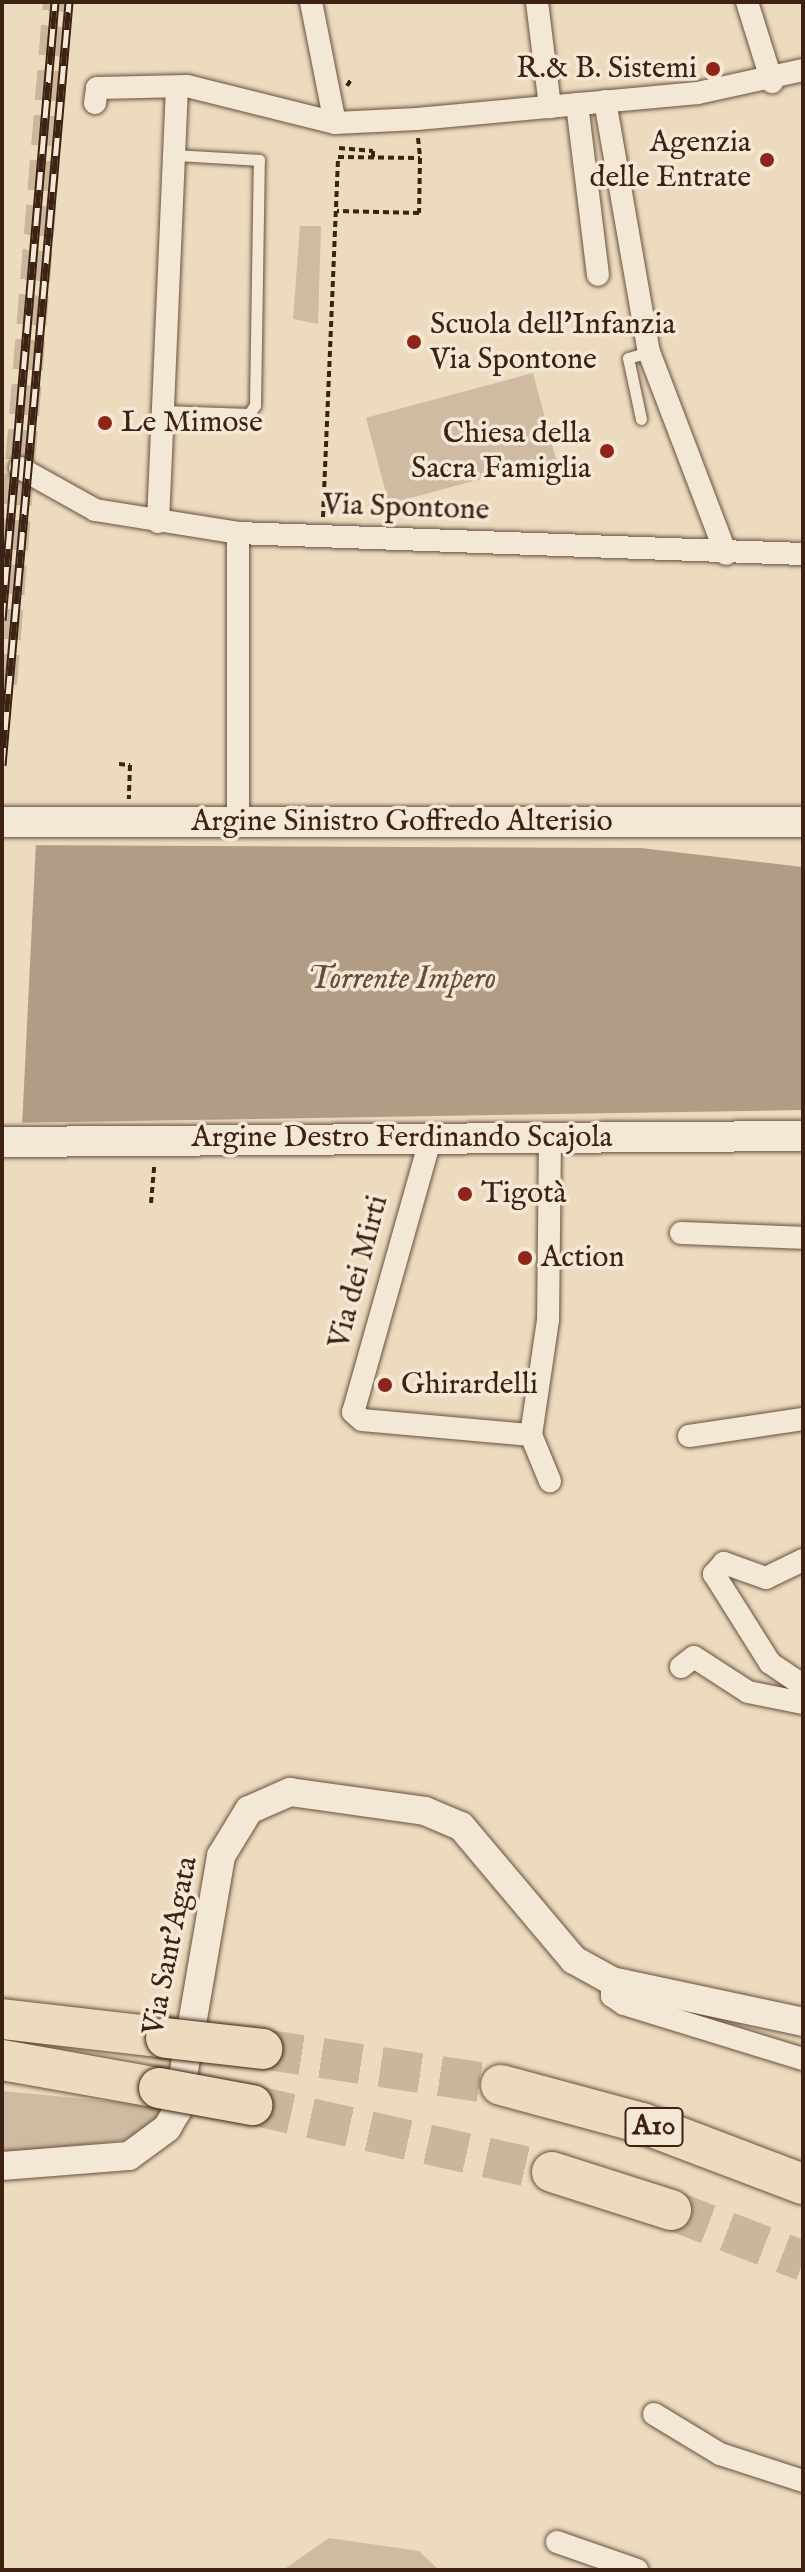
<!DOCTYPE html>
<html>
<head>
<meta charset="utf-8">
<style>
	body { margin:0 }
	#map { position:relative; width:805px; height:2572px; overflow:hidden; background:#eddbbf; font-family:"IM FELL English",serif }
	div>[style] { position:absolute }
	.green>* { inset:0; background:#cfbba2; transform-origin:0 0 }
	.water>* { inset:0; background:#b19c85 }
	.pier>* { inset:0; background:#eddbbf }
	.secondary-tunnel>* { height:30px; margin-top:-15px; transform-origin:0; background:repeating-linear-gradient(90deg,#cab69d 0 30px,transparent 0 45px) }
	.motorway-tunnel>* { height:40px; margin-top:-20px; transform-origin:0; background:repeating-linear-gradient(90deg,#cab69d 0 40px,transparent 0 60px) }
	.path>* { height:4px; margin-top:-2px; transform-origin:0; background:repeating-linear-gradient(90deg,#3d2113 0 6px,transparent 0 10px) }
	.roads { filter:drop-shadow(0 0 2px #69503e) drop-shadow(0 0 2px #69503e) }
	.service>* { height:11px; margin:-5.5px; padding:0 5.5px; transform-origin:5.5px; border-radius:5.5px; background:#f3e8d5 }
	.minor>* { height:22px; margin:-11px; padding:0 11px; transform-origin:11px; border-radius:11px; background:#f3e8d5 }
	.tertiary>* { height:28px; margin:-14px; padding:0 14px; transform-origin:14px; border-radius:14px; background:#f3e8d5 }
	.secondary>* { height:30px; margin:-15px; padding:0 15px; transform-origin:15px; border-radius:15px; background:#f3e8d5 }
	.motorway>* { height:40px; margin:-20px; padding:0 20px; transform-origin:20px; border-radius:20px; background:#eddbbf }
	.rail>* { height:9px; margin-top:-4.5px; transform-origin:0; background:repeating-linear-gradient(90deg,#f3e8d5 0 18px,#3d2113 0 36px); box-sizing:border-box; border-block:2px solid #3d2113 }
	.bridges { filter:drop-shadow(0 0 2px #3d2113) drop-shadow(0 0 2px #3d2113) }
	.motorway-bridge>* { height:40px; margin:-20px; padding:0 20px; transform-origin:20px; border-radius:20px; background:#eddbbf }
	.dots>* { width:22px; height:22px; translate:-50% -50%; box-sizing:border-box; border:4px solid #f3e8d5; border-radius:50% }
	span { translate:-50% -50%; white-space:nowrap; text-align:center; line-height:1.15; -webkit-text-stroke:7px #f3e8d5; paint-order:stroke }
	.shield-label span { padding:2px 6px; background:#f3e8d5; border:2px solid; border-radius:6px; -webkit-text-stroke-width:0 }
	.shield-label { font-size:28px; color:#3d2113; font-weight:700 }
	.poi-label { font-size:30px; color:#3d2113 }
	.right { translate:-100% -50%; text-align:right }
	.left { translate:0 -50%; text-align:left }
	.street-label { font-size:30px; color:#3d2113 }
	.water-label { font-size:32px; color:#664c3b; font-style:italic }
	.frame { position:absolute; inset:0; border:4px solid #3d2113; pointer-events:none }
</style>
</head>
<body>
<div id="map">
	<div class="green">
		<i style="clip-path:polygon(300px 226px,321px 226px,318px 324px,293px 319px)"></i>
		<i style="left:533px;top:373px;width:89px;height:173px;rotate:75deg"></i>
		<i style="clip-path:polygon(2px 2091px,128px 2103px,161px 2111px,151px 2130px,126px 2140px,2px 2153px)"></i>
		<i style="clip-path:polygon(329px 2538px,419px 2551px,439px 2570px,283px 2570px)"></i>
	</div>
	<div class="water">
		<i style="clip-path:polygon(2px 845px,641px 848px,803px 867px,803px 1110px,2px 1123px)"></i>
	</div>
	<div class="pier">
		<i style="clip-path:polygon(2px 841px,36px 842px,22px 1127px,2px 1127px)"></i>
	</div>
	<div class="secondary-tunnel">
		<i style="left:2px;top:684px;width:684px;rotate:-85.31deg"></i>
	</div>
	<div class="motorway-tunnel">
		<i style="left:262px;top:2049px;width:242px;rotate:8.6deg"></i>
		<i style="left:252px;top:2105px;width:307px;rotate:12.6deg"></i>
		<i style="left:671px;top:2210px;width:142px;rotate:21.1deg"></i>
	</div>
	<div class="path">
		<i style="left:347px;top:86px;width:9px;rotate:-58deg"></i>
		<i style="left:418px;top:138px;width:20px;rotate:84deg"></i>
		<i style="left:339px;top:148px;width:34px;rotate:5deg"></i>
		<i style="left:373px;top:151px;width:6px;rotate:90deg"></i>
		<i style="left:323px;top:517px;width:360px;rotate:-87.6deg"></i>
		<i style="left:338px;top:157px;width:82px;rotate:0.7deg"></i>
		<i style="left:420px;top:158px;width:55px;rotate:91deg"></i>
		<i style="left:419px;top:213px;width:82px;rotate:-178.6deg"></i>
		<i style="left:119px;top:764px;width:11px;rotate:5deg"></i>
		<i style="left:130px;top:765px;width:34px;rotate:92deg"></i>
		<i style="left:151px;top:1203px;width:37px;rotate:-85deg"></i>
	</div>
	<div class="roads">
		<div class="service">
			<i style="left:163px;top:411px;width:86px;rotate:2deg"></i>
			<i style="left:249px;top:414px;width:11px;rotate:-56deg"></i>
			<i style="left:255px;top:405px;width:245px;rotate:-89.1deg"></i>
			<i style="left:259px;top:160px;width:85px;rotate:-176.6deg"></i>
			<i style="left:641px;top:419px;width:62px;rotate:-102deg"></i>
			<i style="left:628px;top:358px;width:22px;rotate:-16deg"></i>
		</div>
		<div class="minor">
			<i style="left:311px;top:2px;width:123px;rotate:78.8deg"></i>
			<i style="left:537px;top:2px;width:106px;rotate:82.9deg"></i>
			<i style="left:747px;top:2px;width:84px;rotate:72.6deg"></i>
			<i style="left:605px;top:101px;width:255px;rotate:80.1deg"></i>
			<i style="left:649px;top:352px;width:216px;rotate:69.1deg"></i>
			<i style="left:95px;top:103px;width:15px;rotate:-82deg"></i>
			<i style="left:97px;top:88px;width:90px;rotate:-1.3deg"></i>
			<i style="left:187px;top:86px;width:153px;rotate:14deg"></i>
			<i style="left:335px;top:123px;width:82px;rotate:-2.8deg"></i>
			<i style="left:417px;top:119px;width:282px;rotate:-5.3deg"></i>
			<i style="left:698px;top:93px;width:107px;rotate:-12.4deg"></i>
			<i style="left:577px;top:104px;width:172px;rotate:83deg"></i>
			<i style="left:20px;top:468px;width:86px;rotate:29.2deg"></i>
			<i style="left:95px;top:510px;width:145px;rotate:9.1deg"></i>
			<i style="left:238px;top:533px;width:565px;rotate:2.13deg"></i>
			<i style="left:158px;top:522px;width:433px;rotate:-87.5deg"></i>
			<i style="left:238px;top:533px;width:288px;rotate:90deg"></i>
			<i style="left:550px;top:1136px;width:184px;rotate:90.6deg"></i>
			<i style="left:548px;top:1320px;width:116px;rotate:98.4deg"></i>
			<i style="left:531px;top:1435px;width:50px;rotate:67.6deg"></i>
			<i style="left:431px;top:1137px;width:286px;rotate:105.8deg"></i>
			<i style="left:353px;top:1412px;width:12px;rotate:42deg"></i>
			<i style="left:362px;top:1420px;width:170px;rotate:5.1deg"></i>
			<i style="left:681px;top:1233px;width:122px;rotate:2.3deg"></i>
			<i style="left:689px;top:1436px;width:115px;rotate:-8.5deg"></i>
			<i style="left:803px;top:1560px;width:41px;rotate:154.1deg"></i>
			<i style="left:766px;top:1578px;width:45px;rotate:-160.3deg"></i>
			<i style="left:724px;top:1563px;width:15px;rotate:132deg"></i>
			<i style="left:714px;top:1574px;width:105px;rotate:57.8deg"></i>
			<i style="left:770px;top:1663px;width:40px;rotate:34deg"></i>
			<i style="left:681px;top:1667px;width:16px;rotate:-38deg"></i>
			<i style="left:694px;top:1657px;width:64px;rotate:32.9deg"></i>
			<i style="left:748px;top:1692px;width:56px;rotate:11.3deg"></i>
			<i style="left:612px;top:1981px;width:15px;rotate:90deg"></i>
			<i style="left:612px;top:1996px;width:14px;rotate:34deg"></i>
			<i style="left:624px;top:2004px;width:187px;rotate:17.1deg"></i>
			<i style="left:654px;top:2414px;width:77px;rotate:31.2deg"></i>
			<i style="left:720px;top:2454px;width:87px;rotate:18deg"></i>
			<i style="left:557px;top:2542px;width:85px;rotate:19.3deg"></i>
		</div>
		<div class="tertiary">
			<i style="left:2px;top:2166px;width:127px;rotate:-4.5deg"></i>
			<i style="left:129px;top:2156px;width:47px;rotate:-36.4deg"></i>
			<i style="left:167px;top:2128px;width:20px;rotate:-60deg"></i>
			<i style="left:177px;top:2111px;width:259px;rotate:-80.2deg"></i>
			<i style="left:221px;top:1856px;width:54px;rotate:-58.7deg"></i>
			<i style="left:249px;top:1810px;width:45px;rotate:-23.7deg"></i>
			<i style="left:290px;top:1792px;width:136px;rotate:8deg"></i>
			<i style="left:425px;top:1811px;width:39px;rotate:23deg"></i>
			<i style="left:461px;top:1826px;width:175px;rotate:49.9deg"></i>
			<i style="left:574px;top:1960px;width:43px;rotate:28.9deg"></i>
			<i style="left:612px;top:1981px;width:195px;rotate:12.1deg"></i>
		</div>
		<div class="secondary">
			<i style="left:2px;top:822px;width:801px"></i>
			<i style="left:2px;top:1142px;width:801px;rotate:-0.43deg"></i>
		</div>
		<div class="motorway">
			<i style="left:2px;top:2019px;width:165px;rotate:6.6deg"></i>
			<i style="left:2px;top:2060px;width:159px;rotate:10.1deg"></i>
			<i style="left:501px;top:2085px;width:146px;rotate:15.1deg"></i>
			<i style="left:642px;top:2123px;width:172px;rotate:20.8deg"></i>
			<i style="left:552px;top:2172px;width:125px;rotate:17.7deg"></i>
		</div>
	</div>
	<div class="rail">
		<i style="left:2px;top:620px;width:620px;rotate:-85.1deg"></i>
		<i style="left:2px;top:765px;width:766px;rotate:-84.98deg"></i>
	</div>
	<div class="bridges">
		<div class="motorway-bridge">
			<i style="left:166px;top:2038px;width:97px;rotate:6.5deg"></i>
			<i style="left:159px;top:2088px;width:95px;rotate:10.4deg"></i>
		</div>
	</div>
	<div class="dots">
		<i style="left:713px;top:69px;background:#8f2418"></i>
		<i style="left:767px;top:160px;background:#8f2418"></i>
		<i style="left:414px;top:342px;background:#8f2418"></i>
		<i style="left:105px;top:423px;background:#8f2418"></i>
		<i style="left:607px;top:451px;background:#8f2418"></i>
		<i style="left:465px;top:1194px;background:#8f2418"></i>
		<i style="left:525px;top:1258px;background:#8f2418"></i>
		<i style="left:385px;top:1385px;background:#8f2418"></i>
	</div>
	<div class="shield-label">
		<span style="left:654px;top:2127px">A10</span>
	</div>
	<div class="poi-label">
		<span class="right" style="left:697px;top:69px">R.&amp; B. Sistemi</span>
		<span class="right" style="left:751px;top:160px">Agenzia<br>delle Entrate</span>
		<span class="left" style="left:430px;top:342px">Scuola dell'Infanzia<br>Via Spontone</span>
		<span class="left" style="left:121px;top:423px">Le Mimose</span>
		<span class="right" style="left:591px;top:451px">Chiesa della<br>Sacra Famiglia</span>
		<span class="left" style="left:481px;top:1194px">Tigotà</span>
		<span class="left" style="left:541px;top:1258px">Action</span>
		<span class="left" style="left:401px;top:1385px">Ghirardelli</span>
	</div>
	<div class="street-label">
		<span style="left:406px;top:508px;rotate:2deg">Via Spontone</span>
		<span style="left:402px;top:822px">Argine Sinistro Goffredo Alterisio</span>
		<span style="left:402px;top:1138px">Argine Destro Ferdinando Scajola</span>
		<span style="left:359px;top:1272px;rotate:-75deg">Via dei Mirti</span>
		<span style="left:171px;top:1946px;rotate:-79deg">Via Sant'Agata</span>
	</div>
	<div class="water-label">
		<span style="left:402px;top:980px">Torrente Impero</span>
	</div>
	<div class="frame"></div>
</div>
</body>
</html>
